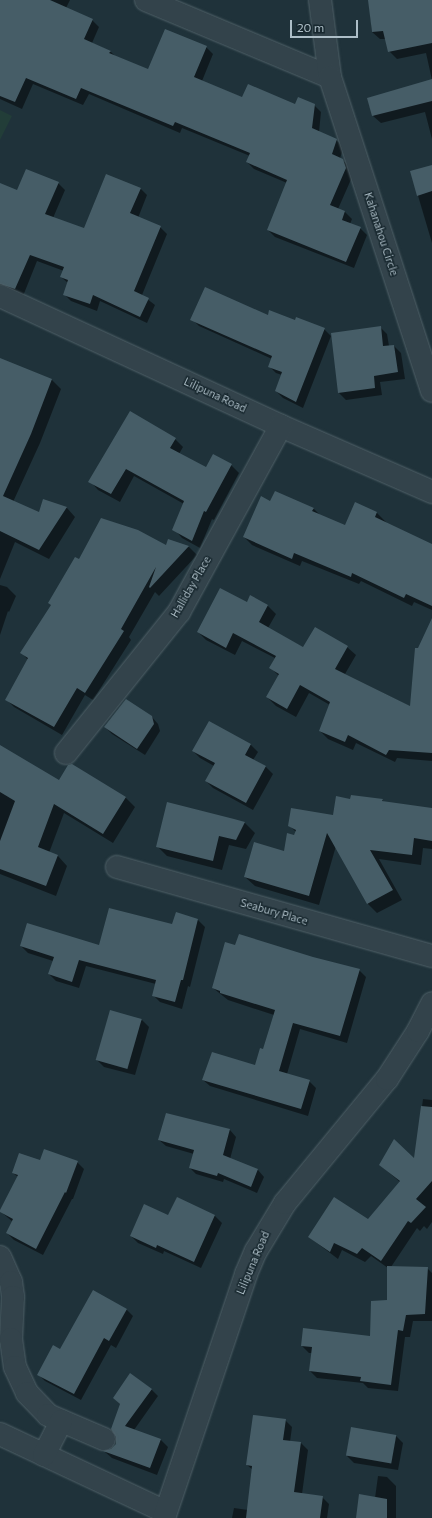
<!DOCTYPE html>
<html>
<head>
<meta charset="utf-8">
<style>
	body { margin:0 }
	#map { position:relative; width:432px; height:1518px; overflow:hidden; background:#1f323a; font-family:Commissioner,sans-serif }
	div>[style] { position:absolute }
	.green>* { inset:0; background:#223d38 }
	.shadow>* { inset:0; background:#0007 }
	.building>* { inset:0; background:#465d67; transform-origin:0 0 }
	.roads { filter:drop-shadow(0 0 1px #506168) drop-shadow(0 0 1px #506168) }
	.minor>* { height:22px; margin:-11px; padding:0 11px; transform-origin:11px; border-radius:11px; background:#33434b }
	span { translate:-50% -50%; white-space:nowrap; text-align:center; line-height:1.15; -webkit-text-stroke:3px #18282f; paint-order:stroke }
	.street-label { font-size:11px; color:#adbec7 }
	.scale { position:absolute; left:290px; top:20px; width:68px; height:18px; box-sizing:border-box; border:2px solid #adbec7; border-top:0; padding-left:5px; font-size:12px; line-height:14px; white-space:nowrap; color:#adbec7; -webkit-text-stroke:3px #18282f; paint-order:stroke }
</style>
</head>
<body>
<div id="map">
	<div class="green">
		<i style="clip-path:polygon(0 110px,12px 116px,0 140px)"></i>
	</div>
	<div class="shadow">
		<i style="clip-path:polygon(0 0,70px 0,66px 8px,92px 20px,99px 27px,92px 43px,110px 51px,116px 57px,148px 70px,206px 47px,213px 54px,202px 81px,243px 98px,296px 105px,314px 105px,321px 112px,319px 132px,336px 140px,344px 147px,340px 158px,350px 167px,353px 175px,338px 209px,345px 212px,352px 219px,350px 224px,360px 228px,367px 235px,354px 268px,275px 237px,268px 230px,287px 183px,254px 169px,247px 162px,250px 156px,182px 128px,180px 133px,89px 94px,83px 105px,33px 84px,22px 109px,0 99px)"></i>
		<i style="clip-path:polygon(369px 0,432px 0,432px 139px,425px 112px,381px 123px,373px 116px,432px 80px,426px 53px,397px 59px,389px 51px,386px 39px,380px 39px,372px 32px)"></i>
		<i style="clip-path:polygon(432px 166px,432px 243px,411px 172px)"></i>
		<i style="clip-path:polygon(58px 183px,65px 190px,53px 218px,84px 229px,140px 188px,147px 195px,138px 218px,160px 227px,167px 234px,142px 295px,155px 305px,147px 323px,100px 301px,97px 311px,71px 301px,64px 294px,68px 283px,61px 277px,64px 271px,37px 261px,23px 296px,0 287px,0 184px,18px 191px)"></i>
		<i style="clip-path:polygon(268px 316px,324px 329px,331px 336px,303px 408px,283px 398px,276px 391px,282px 375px,276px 373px,269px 366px,272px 359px,199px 326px,192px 319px)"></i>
		<i style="clip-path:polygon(380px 327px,387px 334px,389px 346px,394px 346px,401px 353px,405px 379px,380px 382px,382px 395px,346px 400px,339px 393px)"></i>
		<i style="clip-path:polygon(0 359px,52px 380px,61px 389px,40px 443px,13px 502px,40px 513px,43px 501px,67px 508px,75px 517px,49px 559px,15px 542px,0 579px)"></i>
		<i style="clip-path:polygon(175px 439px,183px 447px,179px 454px,206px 469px,231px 465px,239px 473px,214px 520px,212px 519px,200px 548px,182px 538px,174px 529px,184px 504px,134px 476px,120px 502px,98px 490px,90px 481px)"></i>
		<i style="clip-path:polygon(271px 502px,313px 508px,321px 516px,346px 526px,355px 504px,377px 513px,432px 569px,432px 610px,414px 602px,412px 606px,361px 581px,359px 584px,302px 561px,300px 566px,252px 545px,244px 537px)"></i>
		<i style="clip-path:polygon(169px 541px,189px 547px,197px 555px,159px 596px,155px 592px,129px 637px,131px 640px,93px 700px,85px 695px,62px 735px,14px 707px,6px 699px,28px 660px,22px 653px,79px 561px,166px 547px)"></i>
		<i style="clip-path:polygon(0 585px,7px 587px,16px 596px,9px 612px,8px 611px,0 635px)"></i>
		<i style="clip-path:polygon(247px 603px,267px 605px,276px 614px,268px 628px,304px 648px,347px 647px,356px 655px,345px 674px,411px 707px,419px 649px,432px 620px,432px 761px,397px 758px,395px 762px,356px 743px,353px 750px,328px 739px,320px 731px,330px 705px,309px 693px,296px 717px,276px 706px,267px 697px,279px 676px,270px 667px,275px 658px,242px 641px,235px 655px,206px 640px,198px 632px)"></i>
		<i style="clip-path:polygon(151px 716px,158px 724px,160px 731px,145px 755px,112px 734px,105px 727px)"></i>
		<i style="clip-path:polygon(209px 722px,251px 745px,258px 752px,253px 760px,266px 767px,273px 774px,253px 810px,213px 788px,206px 781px,214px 766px,200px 758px,193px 751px)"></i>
		<i style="clip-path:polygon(0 747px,59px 782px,125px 797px,135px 807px,113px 843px,64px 813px,49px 853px,58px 856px,67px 866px,56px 896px,0 874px)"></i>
		<i style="clip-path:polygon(351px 800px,382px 800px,385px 803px,432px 809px,432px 849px,423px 848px,421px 865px,379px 859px,402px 900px,377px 913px,368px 904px,336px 846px,319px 905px,255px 886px,245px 877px,285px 852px,296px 832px,289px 825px,334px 816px)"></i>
		<i style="clip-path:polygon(168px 804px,245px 823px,255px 833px,246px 849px,229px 845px,222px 870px,167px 856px,157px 846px)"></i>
		<i style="clip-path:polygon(198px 920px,205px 927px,190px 987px,188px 986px,182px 1009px,160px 1002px,153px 995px,156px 984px,86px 966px,79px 988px,56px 981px,49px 974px,53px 961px,28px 953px,21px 946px,100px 946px)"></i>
		<i style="clip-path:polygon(313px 958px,359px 970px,366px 977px,347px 1043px,300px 1029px,287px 1074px,309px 1081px,316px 1088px,308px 1116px,210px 1086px,203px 1080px,255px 1067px,264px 1051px,274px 1015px,228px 1000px,213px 988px)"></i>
		<i style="clip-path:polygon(142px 1020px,149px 1027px,135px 1075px,104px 1067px,97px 1060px)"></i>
		<i style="clip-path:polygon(423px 1099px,432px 1100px,432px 1147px,418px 1137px)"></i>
		<i style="clip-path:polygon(166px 1115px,230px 1130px,236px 1137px,230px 1159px,258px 1170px,264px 1177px,257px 1193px,224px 1179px,223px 1182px,196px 1174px,190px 1168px,194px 1154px,166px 1146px,159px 1140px)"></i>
		<i style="clip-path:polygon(414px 1160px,432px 1160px,432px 1222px,427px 1229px,424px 1226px,420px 1231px,417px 1228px,391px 1267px,427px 1268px,432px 1273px,432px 1321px,413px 1321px,410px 1337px,405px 1337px,398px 1391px,368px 1388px,363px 1383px,317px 1378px,310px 1371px,312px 1353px,309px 1353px,302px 1346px,304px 1330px,371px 1337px,388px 1301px,388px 1268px,371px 1256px,365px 1262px,342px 1250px,338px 1259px,309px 1237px,368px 1220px,400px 1182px,380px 1165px)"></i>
		<i style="clip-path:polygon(77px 1162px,84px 1169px,73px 1199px,72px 1199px,43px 1255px,14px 1240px,7px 1233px,13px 1222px,0 1211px,18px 1177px,13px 1173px)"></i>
		<i style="clip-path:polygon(177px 1198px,215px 1216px,222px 1223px,201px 1268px,164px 1251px,163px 1254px,138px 1243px,131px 1236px,169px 1216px)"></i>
		<i style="clip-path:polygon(126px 1309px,133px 1316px,116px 1348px,111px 1345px,81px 1400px,45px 1381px,38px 1374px,61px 1350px)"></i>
		<i style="clip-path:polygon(151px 1389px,158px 1396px,134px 1430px,161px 1440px,168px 1447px,157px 1475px,112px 1458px,105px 1452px,112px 1450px,117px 1444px,121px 1405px,114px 1398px)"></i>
		<i style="clip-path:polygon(285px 1420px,292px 1427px,290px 1442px,301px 1443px,308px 1450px,302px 1494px,322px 1497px,329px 1504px,327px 1518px,232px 1518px,234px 1508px,248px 1510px,253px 1470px,247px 1465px)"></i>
		<i style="clip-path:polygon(396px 1436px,403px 1443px,398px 1470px,354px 1463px,347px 1456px)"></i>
		<i style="clip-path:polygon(378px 1476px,387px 1477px,396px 1486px,396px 1518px,357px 1518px,375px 1498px)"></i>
	</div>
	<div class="building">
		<i style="clip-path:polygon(0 0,50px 0,93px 19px,84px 39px,111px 51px,109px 53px,148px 69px,165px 29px,207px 46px,194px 77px,242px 97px,248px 84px,295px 104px,298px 97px,315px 104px,312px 128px,337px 139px,332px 154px,343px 159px,346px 168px,330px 205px,345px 211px,342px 220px,361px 227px,346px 262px,267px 230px,287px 180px,246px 162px,250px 153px,175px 122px,173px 126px,81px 88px,76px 99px,26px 78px,15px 102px,0 96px)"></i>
		<i style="clip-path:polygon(368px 0,432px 0,432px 43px,388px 52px,383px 31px,372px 32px)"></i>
		<i style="clip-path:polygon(432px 79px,432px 101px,372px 116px,367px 98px)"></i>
		<i style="clip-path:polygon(432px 165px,432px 191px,417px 196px,410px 171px)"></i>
		<i style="clip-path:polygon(26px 169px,59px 182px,45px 214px,84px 228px,106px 174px,141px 188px,130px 213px,161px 226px,134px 291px,149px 298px,140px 317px,93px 295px,90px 304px,63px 295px,68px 280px,60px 277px,64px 267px,30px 255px,15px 289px,0 284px,0 183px,17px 190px)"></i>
		<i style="clip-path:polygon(205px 287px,268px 315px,269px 310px,295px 320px,296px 317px,325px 328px,296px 402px,275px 391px,282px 372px,268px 367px,272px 356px,190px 320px)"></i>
		<i style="clip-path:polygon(381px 326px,383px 346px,394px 345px,398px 372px,374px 376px,375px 388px,338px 393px,331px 333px)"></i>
		<i style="clip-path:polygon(0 358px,52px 379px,31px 434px,3px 496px,39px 512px,43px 499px,67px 507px,39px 550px,0 531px)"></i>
		<i style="clip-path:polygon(130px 411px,176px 438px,170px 448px,206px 467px,213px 454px,232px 464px,206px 512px,204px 511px,192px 541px,172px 530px,184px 501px,126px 469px,111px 494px,88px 482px)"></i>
		<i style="clip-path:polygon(275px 491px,314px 508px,312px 511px,345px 525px,355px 502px,377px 512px,375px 517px,432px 544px,432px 606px,406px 594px,404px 598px,352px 573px,351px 577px,294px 553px,292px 559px,243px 537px,261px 496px,270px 501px)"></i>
		<i style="clip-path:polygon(101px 518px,138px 530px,166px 545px,168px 539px,189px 546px,150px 588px,149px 587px,156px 567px,121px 629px,124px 631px,85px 693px,77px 688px,54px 727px,5px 700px,28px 658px,20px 653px,51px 605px,48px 603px,75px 557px,79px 559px)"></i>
		<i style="clip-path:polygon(220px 588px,247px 602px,250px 595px,268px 605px,259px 622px,303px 647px,315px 627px,348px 646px,335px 669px,410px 706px,415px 648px,418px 648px,432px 618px,432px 753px,389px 750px,386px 755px,348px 735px,345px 742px,319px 731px,330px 702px,300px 685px,287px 709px,266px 697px,279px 674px,269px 668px,276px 656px,233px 633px,226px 648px,197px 632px)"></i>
		<i style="clip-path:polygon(126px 699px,152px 716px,154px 724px,137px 749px,104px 727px)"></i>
		<i style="clip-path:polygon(209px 721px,251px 744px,245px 755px,266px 766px,246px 803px,205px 781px,215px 763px,192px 751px)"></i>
		<i style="clip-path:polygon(0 745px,59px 780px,68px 765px,72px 764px,126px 797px,103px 834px,54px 804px,38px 847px,58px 855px,46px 886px,0 869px,0 841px,15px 801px,0 792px)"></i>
		<i style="clip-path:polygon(351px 795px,383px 799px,382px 801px,432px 808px,432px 841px,414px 838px,412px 855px,370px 850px,393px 890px,367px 904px,327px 833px,309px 896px,244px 877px,254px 842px,284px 851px,287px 833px,294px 835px,296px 830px,288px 826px,291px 808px,333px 815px,336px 796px,350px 799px)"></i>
		<i style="clip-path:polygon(167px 802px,234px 819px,245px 822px,236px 840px,219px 836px,213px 861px,156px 847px)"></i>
		<i style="clip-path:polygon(109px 908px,172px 924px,176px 912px,198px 919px,183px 980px,181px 980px,175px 1002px,152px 996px,156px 980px,79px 960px,72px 982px,48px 974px,54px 957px,20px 946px,27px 923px,99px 945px)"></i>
		<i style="clip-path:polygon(239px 934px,313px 957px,360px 969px,340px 1036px,293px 1023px,279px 1071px,310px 1080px,301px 1109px,202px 1080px,212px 1052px,255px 1065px,260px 1048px,263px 1049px,275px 1010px,220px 993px,220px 991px,212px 988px,225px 942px,235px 945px)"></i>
		<i style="left:110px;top:1010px;width:33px;height:52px;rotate:16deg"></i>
		<i style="clip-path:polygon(421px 1106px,432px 1107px,432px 1181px,416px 1199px,426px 1207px,411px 1223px,408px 1221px,381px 1261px,362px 1248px,357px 1254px,334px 1243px,330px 1252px,308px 1237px,334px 1197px,368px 1219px,400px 1181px,379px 1165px,394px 1139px,414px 1158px)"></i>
		<i style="clip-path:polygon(166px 1113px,230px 1129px,223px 1155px,258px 1169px,251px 1187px,218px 1173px,217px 1176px,189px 1168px,194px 1150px,158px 1140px)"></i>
		<i style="clip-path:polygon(44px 1149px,78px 1161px,66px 1193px,65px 1192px,36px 1249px,6px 1233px,13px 1219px,0 1212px,0 1210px,18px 1175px,12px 1173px,19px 1153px,40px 1160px)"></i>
		<i style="clip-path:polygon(177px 1197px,215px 1215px,194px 1262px,157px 1245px,156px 1248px,130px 1236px,144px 1204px,168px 1215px)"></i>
		<i style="clip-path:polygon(387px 1266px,428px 1267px,425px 1314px,406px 1315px,403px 1331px,398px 1330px,391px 1385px,360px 1381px,361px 1377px,309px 1371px,312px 1347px,301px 1346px,303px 1328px,370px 1336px,371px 1301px,387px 1300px)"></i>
		<i style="clip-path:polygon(93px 1290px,127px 1309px,109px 1341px,104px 1338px,74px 1394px,37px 1375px,53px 1345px,60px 1349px)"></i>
		<i style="clip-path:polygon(130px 1373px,152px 1389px,125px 1426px,161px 1439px,150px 1468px,103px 1451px,111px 1449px,116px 1444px,116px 1437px,111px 1429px,120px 1404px,113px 1398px)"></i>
		<i style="clip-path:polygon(253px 1415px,286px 1419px,283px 1440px,301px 1442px,294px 1492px,323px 1496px,320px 1518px,246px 1518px,252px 1466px,246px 1465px)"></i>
		<i style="left:351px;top:1427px;width:46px;height:29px;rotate:10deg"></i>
		<i style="clip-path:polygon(359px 1494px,387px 1499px,387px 1518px,356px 1518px)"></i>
	</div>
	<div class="roads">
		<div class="minor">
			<i style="left:146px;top:0;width:199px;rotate:22.7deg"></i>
			<i style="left:320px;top:0;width:78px;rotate:82.6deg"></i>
			<i style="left:330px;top:77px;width:330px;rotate:72deg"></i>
			<i style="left:0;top:296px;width:310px;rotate:24.8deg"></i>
			<i style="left:281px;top:426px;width:165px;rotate:23.6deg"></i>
			<i style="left:66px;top:753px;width:181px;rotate:-51.3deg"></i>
			<i style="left:179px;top:612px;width:212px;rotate:-61.3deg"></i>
			<i style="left:117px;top:867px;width:327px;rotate:15.8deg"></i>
			<i style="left:0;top:1257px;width:27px;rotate:66deg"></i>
			<i style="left:11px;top:1282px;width:15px;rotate:82deg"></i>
			<i style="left:13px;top:1297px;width:42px;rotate:92.7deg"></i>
			<i style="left:11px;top:1339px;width:28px;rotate:82deg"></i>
			<i style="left:15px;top:1367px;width:29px;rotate:65deg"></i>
			<i style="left:27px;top:1393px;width:30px;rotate:46deg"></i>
			<i style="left:48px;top:1415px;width:61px;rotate:23.2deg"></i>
			<i style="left:0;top:1434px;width:183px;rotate:25.2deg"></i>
			<i style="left:44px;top:1455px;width:38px;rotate:-63deg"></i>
			<i style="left:164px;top:1518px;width:257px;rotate:-71.4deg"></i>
			<i style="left:246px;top:1274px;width:25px;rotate:-67deg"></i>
			<i style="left:256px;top:1251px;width:56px;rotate:-58.9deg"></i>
			<i style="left:285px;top:1203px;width:161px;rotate:-50.6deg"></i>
			<i style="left:387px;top:1079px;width:57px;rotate:-57.1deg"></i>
			<i style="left:418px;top:1031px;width:31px;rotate:-63deg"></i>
		</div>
	</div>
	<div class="street-label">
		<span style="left:381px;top:234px;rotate:72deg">Kahanahou Circle</span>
		<span style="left:215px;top:395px;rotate:25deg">Lilipuna Road</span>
		<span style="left:191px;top:587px;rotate:-60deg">Halliday Place</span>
		<span style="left:274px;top:912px;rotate:16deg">Seabury Place</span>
		<span style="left:253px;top:1263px;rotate:-67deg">Lilipuna Road</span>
	</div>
	<div class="scale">20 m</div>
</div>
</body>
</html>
